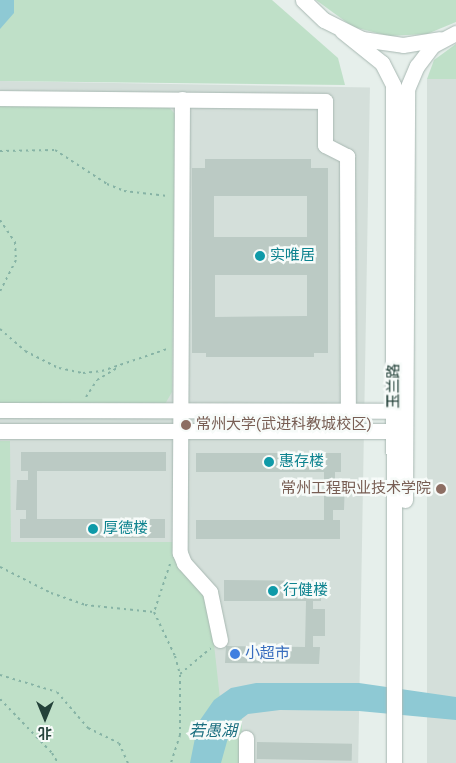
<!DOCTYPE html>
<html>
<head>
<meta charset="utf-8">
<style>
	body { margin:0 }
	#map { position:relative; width:456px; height:763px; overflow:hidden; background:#e6efeb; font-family:"Work Sans","Noto Sans SC",sans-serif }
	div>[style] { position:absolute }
	.built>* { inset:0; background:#d4dfda; transform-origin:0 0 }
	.green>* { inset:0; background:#bfe0c8 }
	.water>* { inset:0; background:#8ec9d4 }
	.building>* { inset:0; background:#bbcac4; transform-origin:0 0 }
	.path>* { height:2px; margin-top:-1px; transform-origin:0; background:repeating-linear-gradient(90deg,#86b3a5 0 2.5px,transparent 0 6.5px) }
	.roads { filter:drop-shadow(0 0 1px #a8b8b2) drop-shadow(0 0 1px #a8b8b2) }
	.minor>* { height:15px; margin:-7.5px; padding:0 7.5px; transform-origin:7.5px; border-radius:7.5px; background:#fff }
	.dots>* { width:14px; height:14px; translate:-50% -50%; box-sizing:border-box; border:2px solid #f7fbf9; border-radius:50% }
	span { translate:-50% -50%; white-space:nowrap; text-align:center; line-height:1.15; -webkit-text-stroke:5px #f7fbf9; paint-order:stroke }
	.culture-label { font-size:15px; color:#0d838f }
	.left { translate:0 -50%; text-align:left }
	.street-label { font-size:15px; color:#24423a }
	.education-label { font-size:15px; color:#785e54 }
	.right { translate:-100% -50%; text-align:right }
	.shop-label { font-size:15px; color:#366cbe }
	.water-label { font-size:16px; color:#1c6f80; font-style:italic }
	.north { position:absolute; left:20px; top:693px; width:50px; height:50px; -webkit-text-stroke:4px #f7fbf9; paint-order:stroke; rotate:180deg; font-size:14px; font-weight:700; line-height:20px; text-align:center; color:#24423a }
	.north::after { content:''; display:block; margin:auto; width:18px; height:22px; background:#24423a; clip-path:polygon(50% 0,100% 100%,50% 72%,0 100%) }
</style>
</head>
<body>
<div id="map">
	<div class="built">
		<i style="left:427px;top:79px;width:29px;height:684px"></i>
		<i style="left:0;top:81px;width:370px;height:682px;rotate:1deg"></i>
	</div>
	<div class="green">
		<i style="clip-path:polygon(0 0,272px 0,338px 58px,345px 85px,0 81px)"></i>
		<i style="clip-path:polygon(316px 0,456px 0,456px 22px,427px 34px,389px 36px,353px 27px)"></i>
		<i style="clip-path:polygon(456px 44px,456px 79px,427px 79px,434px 60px)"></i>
		<i style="clip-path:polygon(0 104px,166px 104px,175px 114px,172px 392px,165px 404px,0 403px)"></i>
		<i style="clip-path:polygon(0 441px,10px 441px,11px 542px,174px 542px,202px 588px,212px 626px,222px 717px,242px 717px,242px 763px,0 763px)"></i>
	</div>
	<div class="water">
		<i style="clip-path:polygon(0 0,14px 0,14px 13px,0 29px)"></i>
		<i style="clip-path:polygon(256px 683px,359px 683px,456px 697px,456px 720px,359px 711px,280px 710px,248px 714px,231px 727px,221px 763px,190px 763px,198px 723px,214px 700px,231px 688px)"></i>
	</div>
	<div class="building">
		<i style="clip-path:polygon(evenodd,205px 159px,311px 159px,311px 168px,328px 168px,328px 353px,314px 353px,314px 357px,206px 357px,206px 353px,192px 353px,192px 168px,205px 168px,205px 159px,214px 196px,307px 196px,307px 237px,214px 237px,214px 196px,205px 159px,215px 275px,307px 275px,307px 316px,215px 317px,215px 275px)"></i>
		<i style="clip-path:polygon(21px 452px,166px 452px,166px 471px,37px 471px,37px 519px,165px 519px,165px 538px,20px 538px,20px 519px,26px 519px,26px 510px,16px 510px,17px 480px,28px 480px,28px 471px,21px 471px)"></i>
		<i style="clip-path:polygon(196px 453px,341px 453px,341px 472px,335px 472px,335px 480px,345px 480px,344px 510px,333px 510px,333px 520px,340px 520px,340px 539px,196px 539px,196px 520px,324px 520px,324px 472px,196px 472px)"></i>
		<i style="clip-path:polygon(224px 580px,321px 581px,321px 601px,313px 601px,313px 609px,325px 609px,325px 636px,313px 636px,313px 647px,320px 647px,319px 664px,225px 663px,226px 646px,305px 647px,306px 601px,224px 601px)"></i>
		<i style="left:257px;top:742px;width:95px;height:17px;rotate:1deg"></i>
	</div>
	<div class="path">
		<i style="left:0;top:151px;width:55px;rotate:-1deg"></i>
		<i style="left:55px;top:150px;width:62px;rotate:33.2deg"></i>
		<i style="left:107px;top:184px;width:18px;rotate:22deg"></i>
		<i style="left:124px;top:191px;width:44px;rotate:6.5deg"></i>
		<i style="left:0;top:220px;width:27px;rotate:56deg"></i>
		<i style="left:15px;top:242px;width:18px;rotate:87deg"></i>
		<i style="left:16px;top:260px;width:36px;rotate:117deg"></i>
		<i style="left:0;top:329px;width:33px;rotate:41deg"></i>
		<i style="left:25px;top:351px;width:38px;rotate:27deg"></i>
		<i style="left:59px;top:368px;width:25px;rotate:12deg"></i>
		<i style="left:83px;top:373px;width:19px;rotate:-6deg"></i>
		<i style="left:102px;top:371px;width:69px;rotate:-18.7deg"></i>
		<i style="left:86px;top:397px;width:20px;rotate:-57deg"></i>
		<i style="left:97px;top:380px;width:26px;rotate:-31deg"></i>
		<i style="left:170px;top:564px;width:51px;rotate:108.4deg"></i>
		<i style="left:154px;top:612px;width:49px;rotate:64.5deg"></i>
		<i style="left:175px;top:656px;width:20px;rotate:75deg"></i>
		<i style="left:180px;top:675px;width:60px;rotate:90deg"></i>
		<i style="left:180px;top:735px;width:29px;rotate:108deg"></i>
		<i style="left:0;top:567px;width:57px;rotate:27deg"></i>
		<i style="left:51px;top:593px;width:36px;rotate:19deg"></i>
		<i style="left:85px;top:605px;width:69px;rotate:5.8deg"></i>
		<i style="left:180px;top:674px;width:40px;rotate:-40deg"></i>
		<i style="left:0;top:675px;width:59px;rotate:16.6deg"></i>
		<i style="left:57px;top:692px;width:48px;rotate:49.3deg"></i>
		<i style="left:88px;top:728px;width:34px;rotate:26deg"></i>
		<i style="left:119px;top:743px;width:22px;rotate:66deg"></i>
		<i style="left:0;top:699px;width:75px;rotate:46.1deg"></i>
		<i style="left:52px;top:753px;width:12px;rotate:59deg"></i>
	</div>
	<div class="roads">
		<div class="minor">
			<i style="left:303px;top:0;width:29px;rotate:44deg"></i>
			<i style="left:324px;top:20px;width:42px;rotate:26.6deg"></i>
			<i style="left:362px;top:39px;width:41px;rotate:8.3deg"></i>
			<i style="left:403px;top:45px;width:37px;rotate:-9deg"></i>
			<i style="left:342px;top:31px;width:51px;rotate:38.7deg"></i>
			<i style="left:382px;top:63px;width:25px;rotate:63deg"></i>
			<i style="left:393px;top:85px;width:678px;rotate:89.92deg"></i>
			<i style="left:0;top:98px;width:325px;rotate:0.5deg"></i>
			<i style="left:325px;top:101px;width:44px;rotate:90deg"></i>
			<i style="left:325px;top:145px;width:25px;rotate:27deg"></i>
			<i style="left:347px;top:156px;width:255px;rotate:89.8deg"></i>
			<i style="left:182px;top:99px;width:454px;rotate:90.3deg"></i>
			<i style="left:180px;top:553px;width:11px;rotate:68deg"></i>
			<i style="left:184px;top:563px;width:39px;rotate:48deg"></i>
			<i style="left:210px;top:592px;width:49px;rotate:78.2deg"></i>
			<i style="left:0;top:410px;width:394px;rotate:0.1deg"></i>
			<i style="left:394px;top:411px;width:16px;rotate:47deg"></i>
			<i style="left:405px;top:423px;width:14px;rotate:144deg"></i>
			<i style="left:394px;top:431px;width:394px;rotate:180deg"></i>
			<i style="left:405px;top:500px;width:411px;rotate:-89.7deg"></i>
			<i style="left:407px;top:89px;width:25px;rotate:-67deg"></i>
			<i style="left:417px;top:66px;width:26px;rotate:-53deg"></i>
			<i style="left:433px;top:45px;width:26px;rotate:-28deg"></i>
			<i style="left:246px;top:763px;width:25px;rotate:-90deg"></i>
		</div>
	</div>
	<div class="dots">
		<i style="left:260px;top:256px;background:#0f9aa8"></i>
		<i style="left:186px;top:425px;background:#8d6e63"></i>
		<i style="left:269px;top:462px;background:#0f9aa8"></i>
		<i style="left:441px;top:489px;background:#8d6e63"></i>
		<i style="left:93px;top:529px;background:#0f9aa8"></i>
		<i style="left:273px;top:591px;background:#0f9aa8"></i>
		<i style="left:235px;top:654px;background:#3f7fe0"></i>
	</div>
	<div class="culture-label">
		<span class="left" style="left:270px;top:256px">实唯居</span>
		<span class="left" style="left:279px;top:462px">惠存楼</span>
		<span class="left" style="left:103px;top:529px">厚德楼</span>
		<span class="left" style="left:283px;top:591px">行健楼</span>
	</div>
	<div class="street-label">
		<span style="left:394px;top:386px;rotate:-90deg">玉兰路</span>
	</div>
	<div class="education-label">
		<span class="left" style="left:196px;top:425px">常州大学(武进科教城校区)</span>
		<span class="right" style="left:431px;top:489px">常州工程职业技术学院</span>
	</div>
	<div class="shop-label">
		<span class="left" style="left:245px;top:654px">小超市</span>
	</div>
	<div class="water-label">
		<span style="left:213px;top:731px">若愚湖</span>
	</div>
	<div class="north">北</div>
</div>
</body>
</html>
